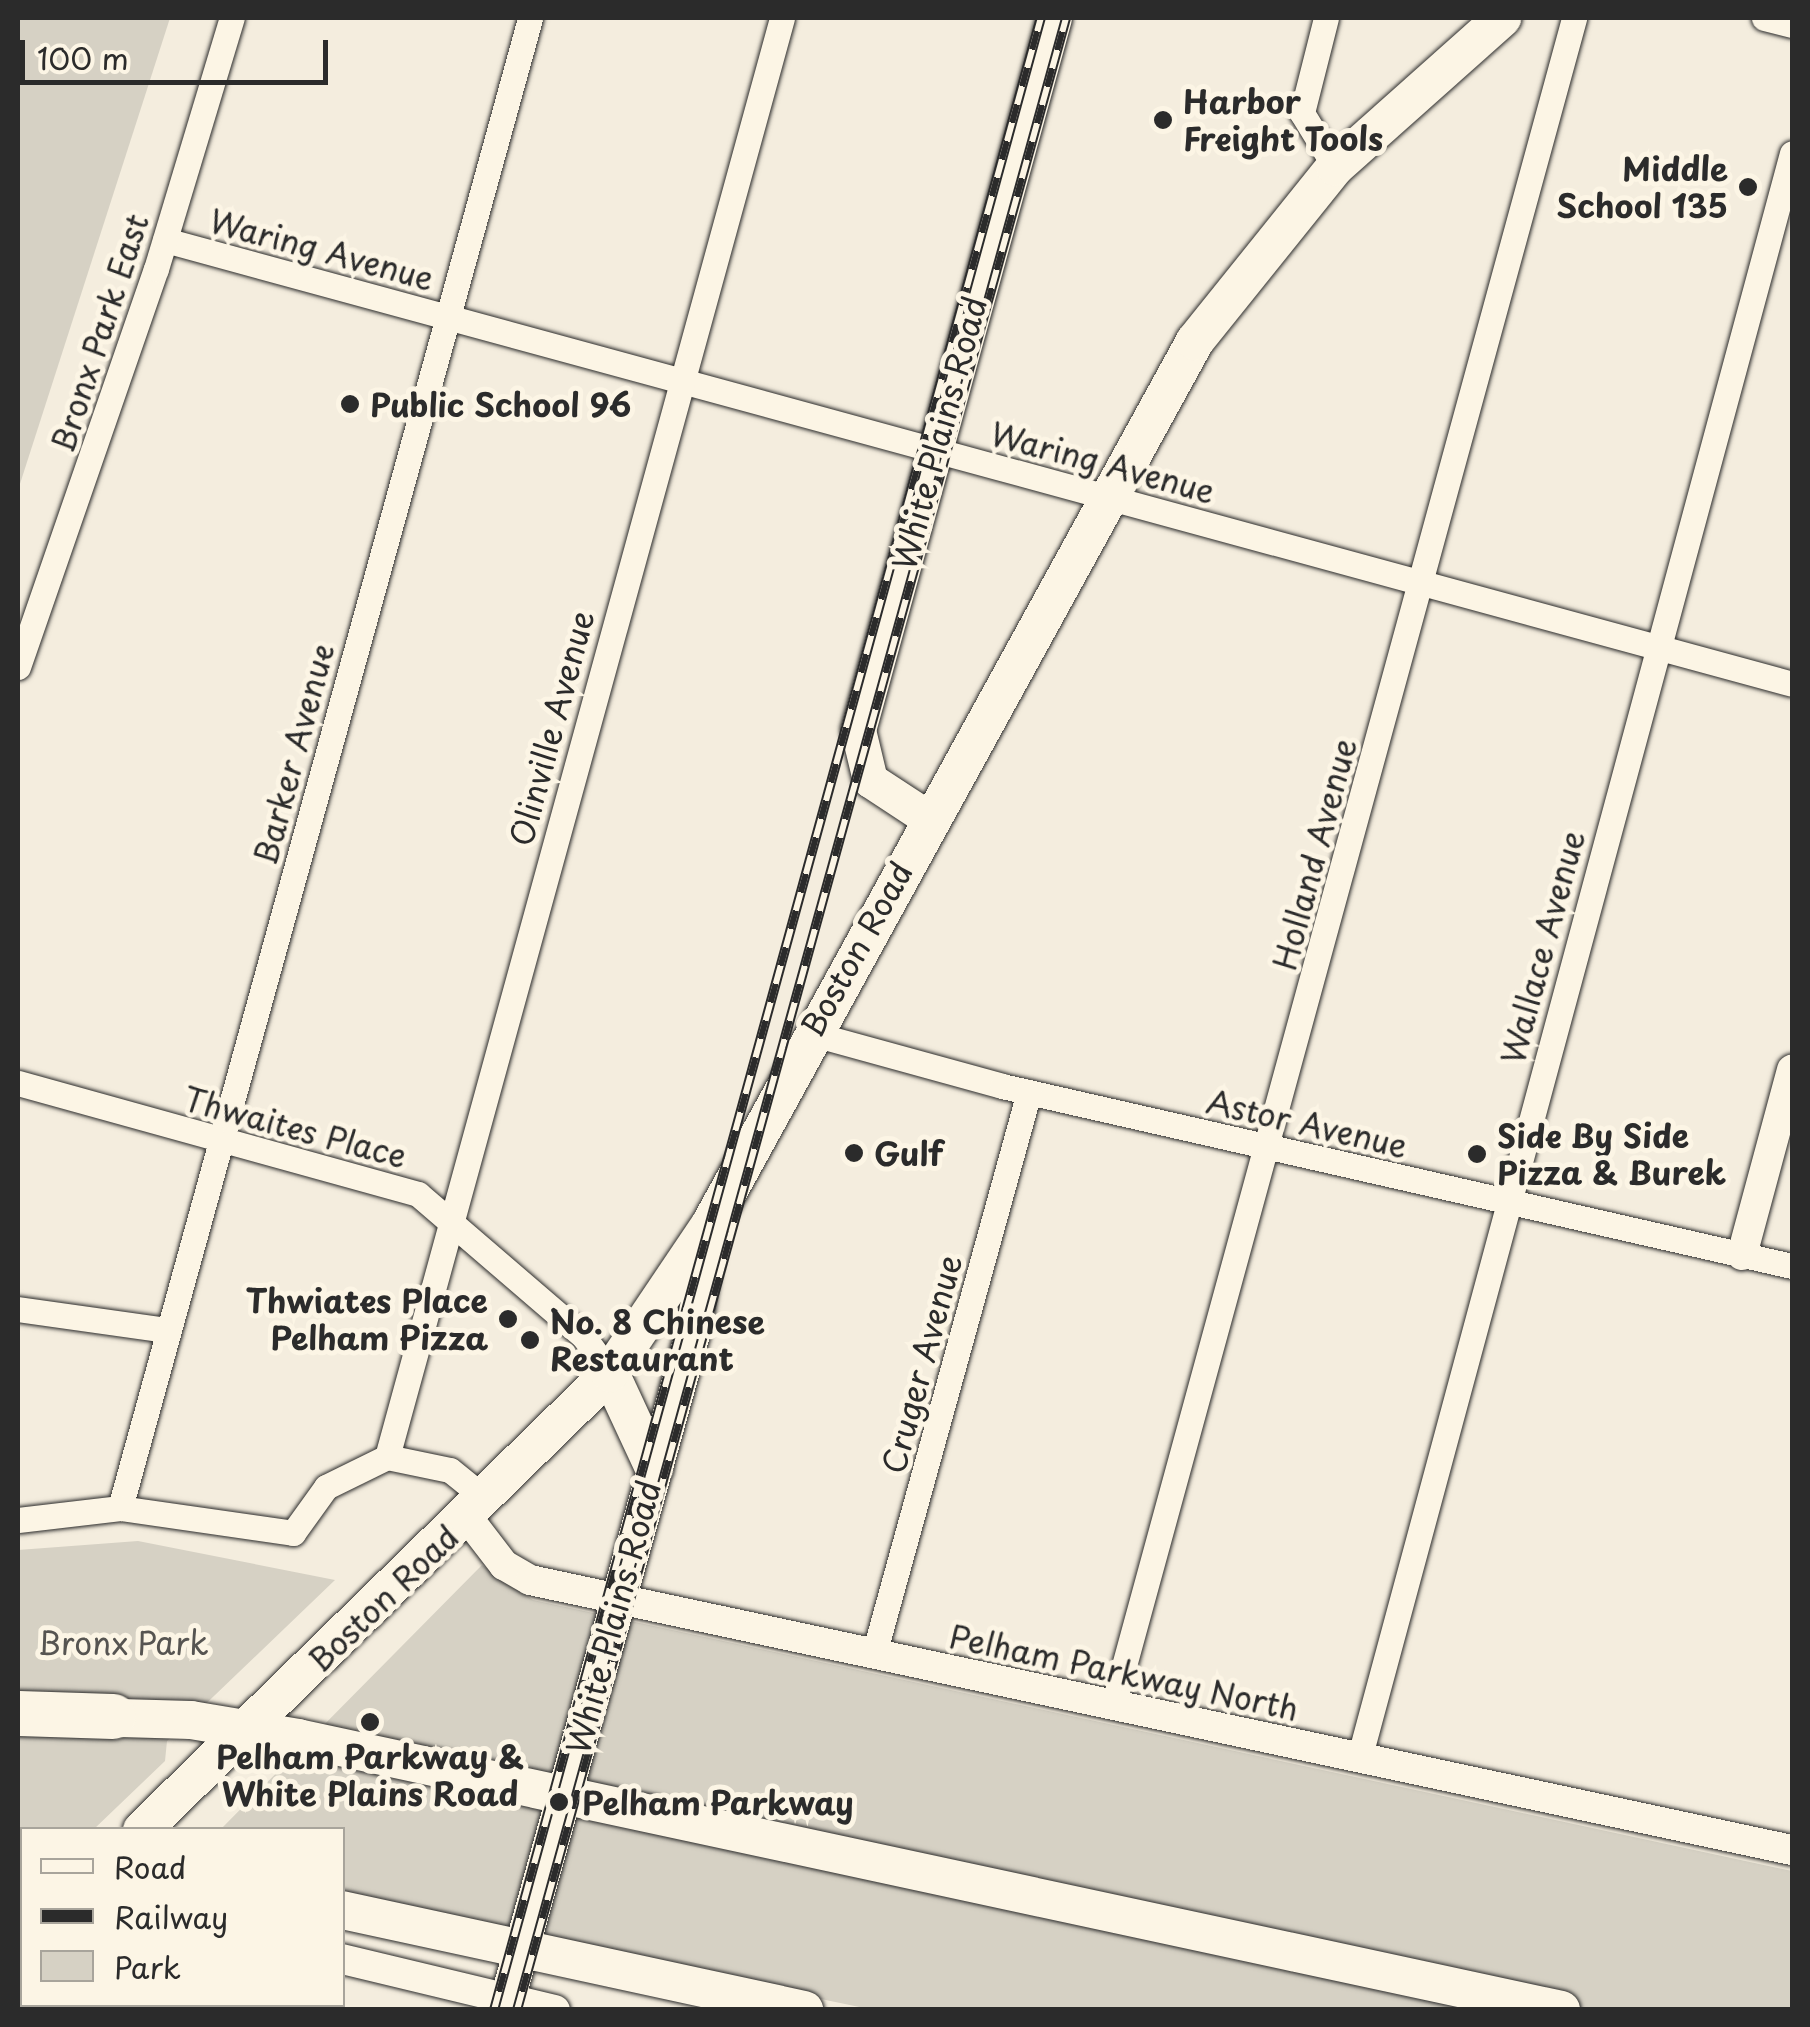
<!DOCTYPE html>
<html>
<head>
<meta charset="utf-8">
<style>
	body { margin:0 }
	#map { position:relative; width:1810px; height:2027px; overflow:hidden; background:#f4edde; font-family:"Playpen Sans",sans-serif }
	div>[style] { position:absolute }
	.green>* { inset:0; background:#d6d1c4 }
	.roads { filter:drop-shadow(0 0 2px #2b2b2b) drop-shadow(0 0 2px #2b2b2b) }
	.minor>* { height:25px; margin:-12.5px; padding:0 12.5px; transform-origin:12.5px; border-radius:12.5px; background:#fcf5e5 }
	.tertiary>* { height:30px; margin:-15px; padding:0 15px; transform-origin:15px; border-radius:15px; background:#fcf5e5 }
	.secondary>* { height:35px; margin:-17.5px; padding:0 17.5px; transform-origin:17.5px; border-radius:17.5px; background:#fcf5e5 }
	.primary>* { height:38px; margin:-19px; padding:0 19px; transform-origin:19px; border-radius:19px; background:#fcf5e5 }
	.motorway>* { height:45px; margin:-22.5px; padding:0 22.5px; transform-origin:22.5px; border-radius:22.5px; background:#fcf5e5 }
	.rail>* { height:10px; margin-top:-5px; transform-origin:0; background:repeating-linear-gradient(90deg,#fcf5e5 0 19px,#2b2b2b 0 38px); box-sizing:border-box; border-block:2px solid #2b2b2b }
	.dots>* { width:28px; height:28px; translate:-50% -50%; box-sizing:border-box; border:5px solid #fcf5e5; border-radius:50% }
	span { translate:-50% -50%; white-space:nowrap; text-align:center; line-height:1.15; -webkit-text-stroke:10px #fcf5e5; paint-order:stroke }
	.poi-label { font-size:32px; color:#2b2b2b; font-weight:700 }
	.left { translate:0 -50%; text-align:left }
	.right { translate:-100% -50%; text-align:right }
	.street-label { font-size:32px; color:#2b2b2b }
	.park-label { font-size:32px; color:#565451 }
	.frame { position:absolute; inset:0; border:20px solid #2b2b2b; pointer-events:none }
	.legend { position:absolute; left:20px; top:1827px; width:325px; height:180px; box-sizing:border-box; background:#fcf5e5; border:2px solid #a8a49b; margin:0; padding:12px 18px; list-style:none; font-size:30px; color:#2b2b2b }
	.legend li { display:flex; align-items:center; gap:20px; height:50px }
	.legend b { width:50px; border:2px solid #a8a49b }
	.scale { position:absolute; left:20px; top:40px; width:308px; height:45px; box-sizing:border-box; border:5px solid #2b2b2b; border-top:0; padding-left:12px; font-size:30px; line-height:35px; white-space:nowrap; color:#2b2b2b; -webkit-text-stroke:8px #fcf5e5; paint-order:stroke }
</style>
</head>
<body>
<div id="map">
	<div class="green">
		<i style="clip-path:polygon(18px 18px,170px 18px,18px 490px)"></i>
		<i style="clip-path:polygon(138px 1541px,335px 1580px,167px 1741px,165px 1761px,94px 1829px,22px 1830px,18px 1887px,18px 1550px)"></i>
		<i style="clip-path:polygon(482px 1565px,533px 1600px,1792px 1871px,1792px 2009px,869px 2009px,343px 1900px,342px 1830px,220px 1830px)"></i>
	</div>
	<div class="roads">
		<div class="minor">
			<i style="left:1326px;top:18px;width:98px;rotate:104.2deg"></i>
			<i style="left:1302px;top:113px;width:63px;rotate:58.6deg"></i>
			<i style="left:1764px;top:18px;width:29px;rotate:14deg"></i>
			<i style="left:165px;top:240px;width:1686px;rotate:15.26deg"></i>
			<i style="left:18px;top:667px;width:421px;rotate:-70.9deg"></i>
			<i style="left:156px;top:269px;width:262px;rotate:-73.2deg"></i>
			<i style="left:810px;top:1033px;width:199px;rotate:15.4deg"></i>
			<i style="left:1002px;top:1086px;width:810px;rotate:12.84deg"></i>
			<i style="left:18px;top:1083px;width:415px;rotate:15.5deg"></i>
			<i style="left:418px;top:1194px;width:219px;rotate:40.7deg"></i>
			<i style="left:584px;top:1337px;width:44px;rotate:54.2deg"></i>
			<i style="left:18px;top:1309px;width:151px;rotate:8deg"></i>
			<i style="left:387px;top:1457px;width:1492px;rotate:-74.65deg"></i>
			<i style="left:120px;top:1508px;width:1545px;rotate:-74.61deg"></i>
			<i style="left:18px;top:1520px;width:103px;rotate:-6.7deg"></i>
			<i style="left:120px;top:1508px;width:175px;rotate:8.2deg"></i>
			<i style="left:293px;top:1533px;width:57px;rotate:-54.3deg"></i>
			<i style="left:326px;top:1487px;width:68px;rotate:-26.2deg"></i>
			<i style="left:387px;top:1457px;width:64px;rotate:11.7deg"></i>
			<i style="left:450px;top:1470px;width:46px;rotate:38.9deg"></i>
			<i style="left:874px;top:1654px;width:583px;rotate:-74.58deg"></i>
			<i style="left:1113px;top:1706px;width:1750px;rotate:-74.72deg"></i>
			<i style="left:1359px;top:1759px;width:1663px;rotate:-74.91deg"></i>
			<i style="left:235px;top:2010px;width:6px;rotate:-72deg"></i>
		</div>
		<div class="tertiary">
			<i style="left:1742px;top:1255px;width:192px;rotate:-74.9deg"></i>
			<i style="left:467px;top:1517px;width:61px;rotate:52.4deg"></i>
			<i style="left:504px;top:1565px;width:30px;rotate:30deg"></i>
			<i style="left:530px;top:1580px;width:1291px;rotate:12.08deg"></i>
			<i style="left:342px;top:1959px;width:219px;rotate:13.5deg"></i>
		</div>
		<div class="secondary">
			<i style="left:928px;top:818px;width:69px;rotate:-146.8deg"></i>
			<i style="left:870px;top:780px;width:51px;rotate:-103.5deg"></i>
			<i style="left:858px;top:730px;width:738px;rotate:-74.61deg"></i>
			<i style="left:504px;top:2010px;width:706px;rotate:-74.47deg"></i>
			<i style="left:693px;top:1330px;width:108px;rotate:-80.4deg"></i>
		</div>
		<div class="primary">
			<i style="left:610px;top:1373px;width:105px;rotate:65.1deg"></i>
			<i style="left:85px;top:1717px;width:106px;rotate:1.6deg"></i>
			<i style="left:191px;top:1720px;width:109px;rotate:9.5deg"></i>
			<i style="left:298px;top:1738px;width:1292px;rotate:12.15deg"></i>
			<i style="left:142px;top:1830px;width:654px;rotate:-44.32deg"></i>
			<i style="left:610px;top:1373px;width:181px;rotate:-56deg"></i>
			<i style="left:711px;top:1223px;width:1006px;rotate:-61.24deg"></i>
			<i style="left:1195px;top:341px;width:223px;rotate:-51.2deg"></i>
			<i style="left:1335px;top:167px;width:224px;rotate:-41.7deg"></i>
			<i style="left:342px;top:1910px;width:473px;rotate:12.2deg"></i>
			<i style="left:18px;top:1947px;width:6px;rotate:-45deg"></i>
		</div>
		<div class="motorway">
			<i style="left:18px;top:1713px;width:95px;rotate:1.8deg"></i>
			<i style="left:18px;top:1861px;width:4px;rotate:14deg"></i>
		</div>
	</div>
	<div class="rail">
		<i style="left:494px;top:2010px;width:2066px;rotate:-74.65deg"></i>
		<i style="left:517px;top:2010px;width:2066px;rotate:-74.59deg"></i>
	</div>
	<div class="dots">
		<i style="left:1163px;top:120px;background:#2b2b2b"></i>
		<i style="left:1748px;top:187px;background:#2b2b2b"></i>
		<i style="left:350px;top:404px;background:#2b2b2b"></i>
		<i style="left:854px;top:1153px;background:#2b2b2b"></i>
		<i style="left:1477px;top:1154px;background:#2b2b2b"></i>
		<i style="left:508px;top:1319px;background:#2b2b2b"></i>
		<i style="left:530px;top:1340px;background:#2b2b2b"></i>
		<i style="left:370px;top:1722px;background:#2b2b2b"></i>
		<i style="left:559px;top:1802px;background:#2b2b2b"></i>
	</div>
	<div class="poi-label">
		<span class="left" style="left:1183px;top:120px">Harbor<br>Freight Tools</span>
		<span class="right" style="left:1728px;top:187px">Middle<br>School 135</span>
		<span class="left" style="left:370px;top:404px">Public School 96</span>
		<span class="left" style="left:1497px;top:1154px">Side By Side<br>Pizza &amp; Burek</span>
		<span class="left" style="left:874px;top:1153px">Gulf</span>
		<span class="right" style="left:488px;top:1319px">Thwiates Place<br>Pelham Pizza</span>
		<span class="left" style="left:550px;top:1340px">No. 8 Chinese<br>Restaurant</span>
		<span style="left:370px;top:1775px">Pelham Parkway &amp;<br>White Plains Road</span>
		<span class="left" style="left:582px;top:1802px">Pelham Parkway</span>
	</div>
	<div class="street-label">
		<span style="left:322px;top:249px;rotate:15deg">Waring Avenue</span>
		<span style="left:99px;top:333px;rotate:-72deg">Bronx Park East</span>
		<span style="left:939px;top:433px;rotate:-75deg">White Plains Road</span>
		<span style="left:1103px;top:462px;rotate:15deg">Waring Avenue</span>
		<span style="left:551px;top:728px;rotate:-75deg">Olinville Avenue</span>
		<span style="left:293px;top:754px;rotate:-75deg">Barker Avenue</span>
		<span style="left:1314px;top:854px;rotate:-75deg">Holland Avenue</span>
		<span style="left:1542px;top:947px;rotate:-75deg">Wallace Avenue</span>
		<span style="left:856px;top:949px;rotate:-61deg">Boston Road</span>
		<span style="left:1307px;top:1123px;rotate:13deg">Astor Avenue</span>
		<span style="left:295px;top:1127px;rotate:15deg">Thwaites Place</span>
		<span style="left:921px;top:1364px;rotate:-75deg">Cruger Avenue</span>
		<span style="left:383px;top:1598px;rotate:-44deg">Boston Road</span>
		<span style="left:613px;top:1617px;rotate:-75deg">White Plains Road</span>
		<span style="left:1124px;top:1672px;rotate:12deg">Pelham Parkway North</span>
	</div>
	<div class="park-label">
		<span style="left:123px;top:1642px">Bronx Park</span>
	</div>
	<div class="frame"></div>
	<ul class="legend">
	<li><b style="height:12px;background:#fcf5e5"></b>Road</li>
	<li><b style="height:12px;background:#2b2b2b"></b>Railway</li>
	<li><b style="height:28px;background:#d6d1c4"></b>Park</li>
	</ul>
	<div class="scale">100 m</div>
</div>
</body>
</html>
